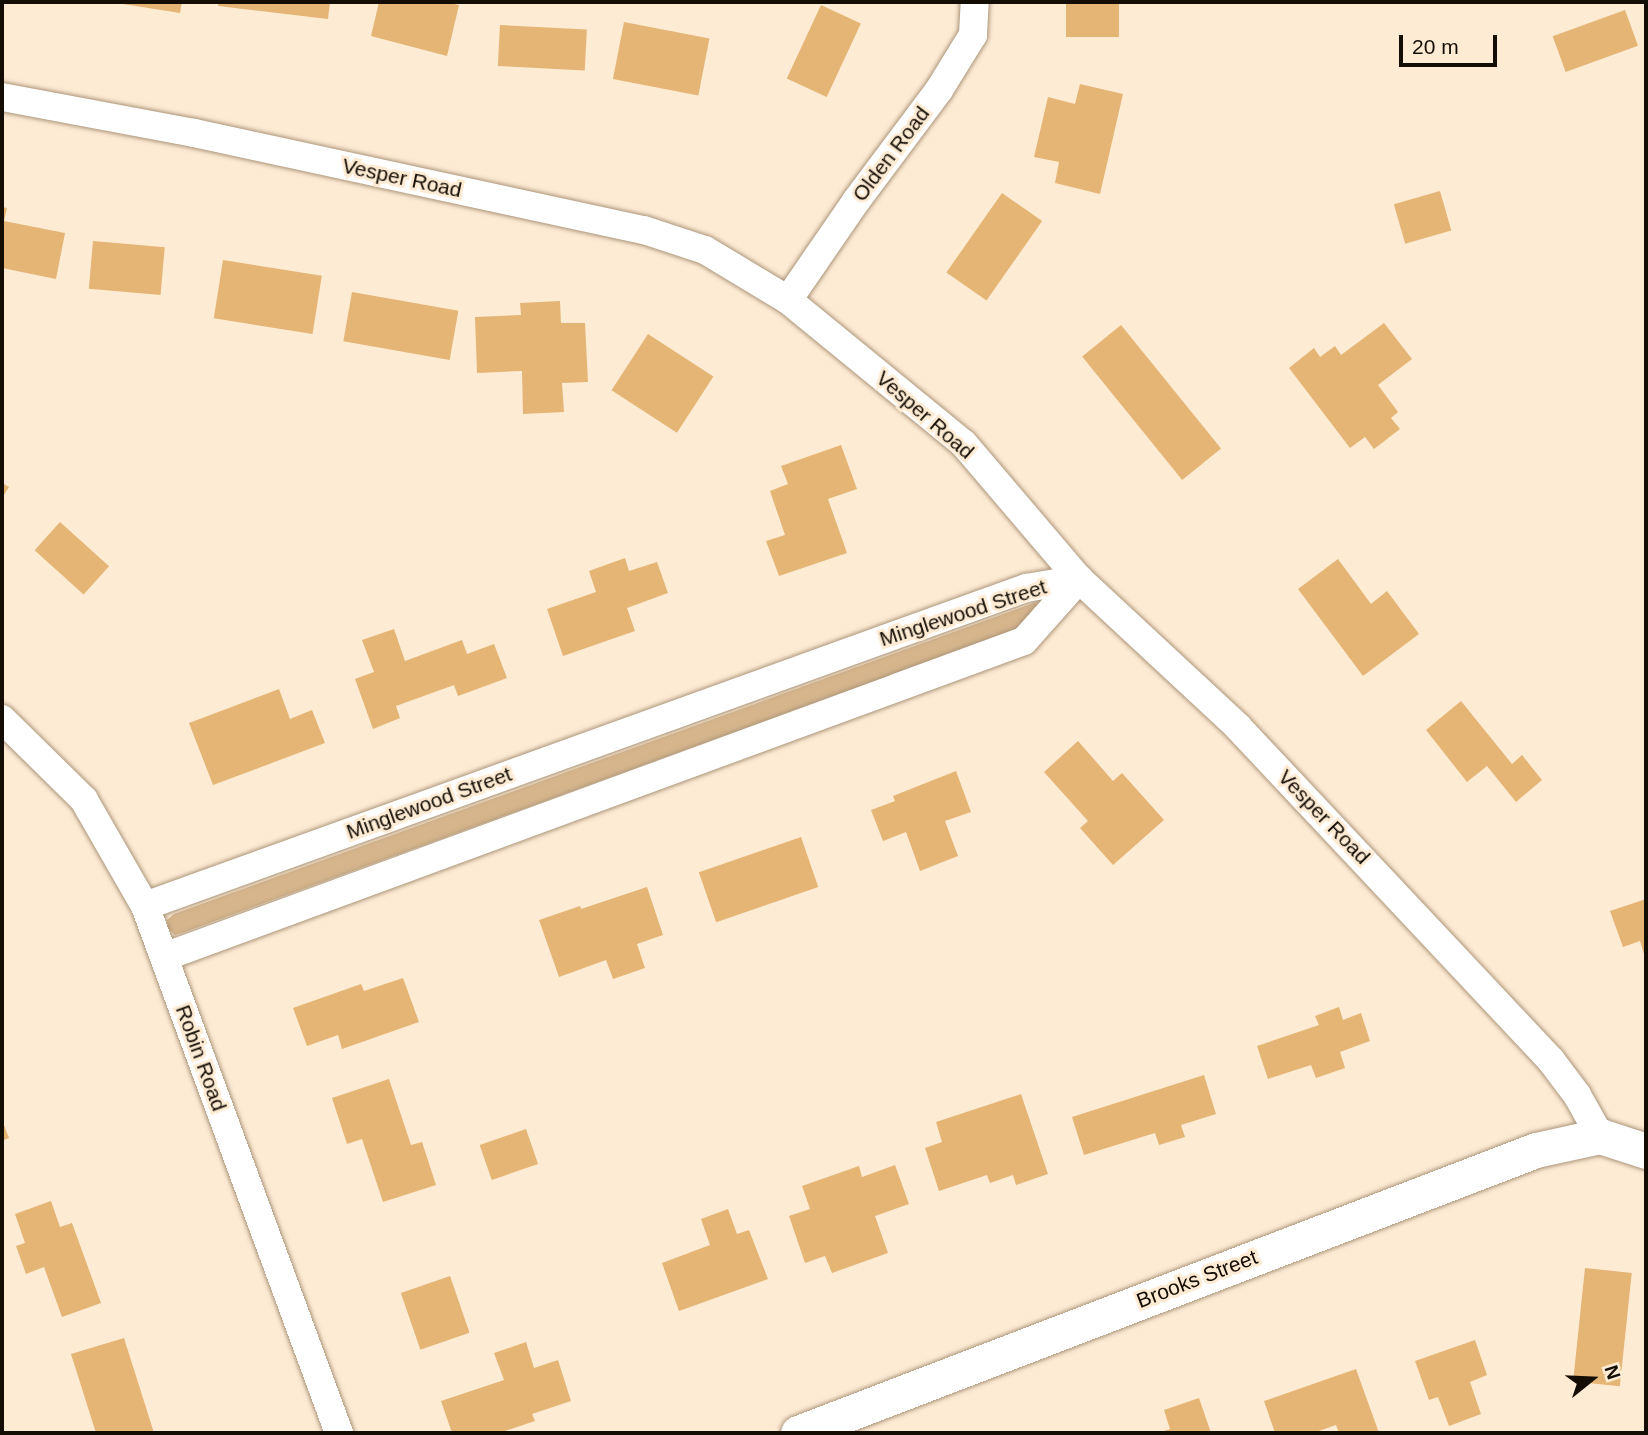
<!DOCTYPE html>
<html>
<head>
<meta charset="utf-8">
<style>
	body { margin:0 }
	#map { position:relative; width:1648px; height:1435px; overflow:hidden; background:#feebd4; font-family:Helvetica,sans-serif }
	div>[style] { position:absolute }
	.green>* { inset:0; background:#d6b58c }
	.building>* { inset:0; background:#e5b575; transform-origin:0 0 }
	.roads { filter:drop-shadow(0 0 2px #ab957a) drop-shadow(0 0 2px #ab957a) }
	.minor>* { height:28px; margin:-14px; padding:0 14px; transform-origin:14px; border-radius:14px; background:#fff }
	.tertiary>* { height:35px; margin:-17.5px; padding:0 17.5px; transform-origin:17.5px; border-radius:17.5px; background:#fff }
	span { translate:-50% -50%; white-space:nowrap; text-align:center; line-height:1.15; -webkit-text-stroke:6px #feebd4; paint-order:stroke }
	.street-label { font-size:21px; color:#140d04 }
	.frame { position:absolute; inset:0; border:4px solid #140d04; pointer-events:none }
	.north { position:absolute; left:1557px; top:1344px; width:70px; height:70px; -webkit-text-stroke:5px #feebd4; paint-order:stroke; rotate:72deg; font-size:19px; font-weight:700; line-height:28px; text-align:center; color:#140d04 }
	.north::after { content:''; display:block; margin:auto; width:24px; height:32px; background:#140d04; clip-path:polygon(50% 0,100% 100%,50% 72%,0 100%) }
	.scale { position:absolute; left:1399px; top:35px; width:98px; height:32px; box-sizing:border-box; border:4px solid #140d04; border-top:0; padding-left:9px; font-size:21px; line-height:24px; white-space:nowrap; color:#140d04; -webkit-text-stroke:5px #feebd4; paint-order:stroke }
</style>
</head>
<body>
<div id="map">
	<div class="green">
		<i style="clip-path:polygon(1034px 603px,1041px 605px,1037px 622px,182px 933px,175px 935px,168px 929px,167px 920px,174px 914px)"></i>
	</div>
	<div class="building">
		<i style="clip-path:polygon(110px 2px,182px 2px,180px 13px)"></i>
		<i style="clip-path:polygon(219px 2px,330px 2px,328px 19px,218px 6px)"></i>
		<i style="clip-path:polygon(379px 2px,445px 2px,459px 5px,447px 56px,371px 36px)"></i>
		<i style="left:1066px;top:2px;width:53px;height:35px"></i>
		<i style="left:821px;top:5px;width:44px;height:81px;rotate:25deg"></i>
		<i style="left:1625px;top:10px;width:38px;height:77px;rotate:70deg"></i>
		<i style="left:624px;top:22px;width:87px;height:58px;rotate:11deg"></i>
		<i style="left:500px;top:25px;width:87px;height:41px;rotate:3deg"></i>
		<i style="clip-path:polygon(1080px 84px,1123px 94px,1100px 194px,1055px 183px,1059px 162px,1034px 157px,1048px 97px,1075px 104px)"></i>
		<i style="left:1440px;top:191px;width:41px;height:48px;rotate:74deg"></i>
		<i style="left:1002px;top:193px;width:49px;height:97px;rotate:35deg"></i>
		<i style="clip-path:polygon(2px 207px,7px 208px,4px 221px,65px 233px,56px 279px,2px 268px)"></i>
		<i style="left:93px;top:241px;width:72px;height:48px;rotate:5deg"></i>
		<i style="left:223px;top:260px;width:100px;height:59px;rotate:9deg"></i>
		<i style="left:352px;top:292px;width:108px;height:50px;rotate:10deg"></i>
		<i style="clip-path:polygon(560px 301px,561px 323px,585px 323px,588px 382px,562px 383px,564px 412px,523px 414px,522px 371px,477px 373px,475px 317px,521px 315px,520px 303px)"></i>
		<i style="clip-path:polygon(1384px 323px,1412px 359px,1378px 385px,1398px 412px,1391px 418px,1400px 429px,1374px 449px,1365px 437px,1350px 448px,1289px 368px,1314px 348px,1320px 357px,1335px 346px,1341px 355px)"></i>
		<i style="left:1121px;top:325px;width:159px;height:50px;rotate:51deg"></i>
		<i style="left:648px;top:334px;width:78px;height:67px;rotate:33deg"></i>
		<i style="clip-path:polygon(841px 445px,857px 489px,828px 499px,847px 553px,779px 576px,766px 541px,785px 535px,770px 491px,788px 484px,781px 466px)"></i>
		<i style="clip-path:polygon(2px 483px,9px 487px,2px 498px)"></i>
		<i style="left:60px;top:522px;width:66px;height:38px;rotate:42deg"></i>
		<i style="clip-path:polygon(625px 558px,629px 571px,657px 562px,668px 593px,627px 608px,635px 631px,563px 656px,547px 609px,596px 592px,589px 571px)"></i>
		<i style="clip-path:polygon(1338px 559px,1371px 604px,1387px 591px,1419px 634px,1363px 676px,1298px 589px)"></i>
		<i style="clip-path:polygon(394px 629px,405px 661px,462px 640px,467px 654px,494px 644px,507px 678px,458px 696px,454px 685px,396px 706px,400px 718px,373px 729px,355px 679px,374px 672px,362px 640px)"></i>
		<i style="clip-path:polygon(279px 689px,290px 719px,312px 710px,325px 743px,213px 785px,189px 723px)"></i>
		<i style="clip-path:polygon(1461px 701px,1512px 764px,1522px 755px,1542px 780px,1516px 802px,1487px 766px,1467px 782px,1426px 730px)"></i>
		<i style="clip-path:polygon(1078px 741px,1113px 781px,1122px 773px,1164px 820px,1113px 865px,1080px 828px,1088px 821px,1044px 772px)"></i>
		<i style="clip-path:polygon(956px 771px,971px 812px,945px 821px,958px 856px,920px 871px,906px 832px,883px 841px,871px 810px,895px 801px,893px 796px)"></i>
		<i style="left:801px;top:837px;width:53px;height:108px;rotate:71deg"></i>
		<i style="clip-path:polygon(647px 887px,663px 935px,637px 944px,645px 968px,613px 979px,606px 960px,559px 977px,539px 920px,580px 906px,581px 909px)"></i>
		<i style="clip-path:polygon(1646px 899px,1646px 953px,1644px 954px,1640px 941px,1623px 947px,1610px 911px)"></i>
		<i style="clip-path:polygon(403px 978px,419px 1022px,342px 1049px,338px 1035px,307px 1046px,293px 1008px,361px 984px,364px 991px)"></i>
		<i style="clip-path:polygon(1339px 1007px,1343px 1020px,1361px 1013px,1370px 1041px,1340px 1052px,1345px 1068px,1316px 1078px,1311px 1065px,1268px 1079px,1257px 1046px,1319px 1025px,1315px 1016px)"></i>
		<i style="clip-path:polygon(1204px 1075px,1216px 1114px,1181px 1125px,1185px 1137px,1159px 1145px,1155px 1133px,1084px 1155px,1072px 1117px)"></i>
		<i style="clip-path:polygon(389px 1079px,411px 1145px,422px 1142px,436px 1185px,383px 1202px,362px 1139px,347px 1144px,332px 1098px)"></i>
		<i style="clip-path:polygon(1021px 1094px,1048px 1174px,1016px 1185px,1013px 1175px,990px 1183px,987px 1175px,939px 1191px,925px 1148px,942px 1142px,936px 1122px)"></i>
		<i style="clip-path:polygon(2px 1120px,9px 1138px,2px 1141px)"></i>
		<i style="left:526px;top:1129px;width:37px;height:49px;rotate:71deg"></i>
		<i style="clip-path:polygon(895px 1165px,909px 1204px,875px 1216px,888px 1253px,832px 1273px,825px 1256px,805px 1263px,789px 1216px,810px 1209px,802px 1186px,859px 1166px,862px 1177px)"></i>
		<i style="clip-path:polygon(51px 1201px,60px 1227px,72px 1223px,101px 1303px,62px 1317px,44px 1267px,26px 1274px,16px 1246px,25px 1243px,15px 1214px)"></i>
		<i style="clip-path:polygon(728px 1209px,737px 1234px,749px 1230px,768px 1279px,679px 1311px,662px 1263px,710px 1245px,701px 1219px)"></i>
		<i style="left:1585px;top:1268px;width:47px;height:114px;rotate:6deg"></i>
		<i style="left:450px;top:1276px;width:60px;height:52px;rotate:71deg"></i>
		<i style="clip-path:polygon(124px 1338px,154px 1433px,96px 1433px,71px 1354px)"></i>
		<i style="clip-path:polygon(1475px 1340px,1487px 1375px,1470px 1382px,1481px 1414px,1449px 1426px,1438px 1397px,1429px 1400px,1415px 1361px)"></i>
		<i style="clip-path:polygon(526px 1342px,534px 1368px,558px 1360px,571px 1401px,532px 1414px,535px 1421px,499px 1433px,452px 1433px,441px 1401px,504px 1380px,494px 1353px)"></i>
		<i style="clip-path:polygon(1356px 1369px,1379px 1433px,1339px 1433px,1336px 1425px,1313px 1433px,1275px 1433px,1264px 1401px)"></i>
		<i style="clip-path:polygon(1199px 1398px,1211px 1433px,1158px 1433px,1170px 1429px,1164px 1410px)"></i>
	</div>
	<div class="roads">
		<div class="minor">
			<i style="left:2px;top:97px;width:195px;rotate:10.6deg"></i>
			<i style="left:194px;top:133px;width:460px;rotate:12.2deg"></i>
			<i style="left:644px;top:230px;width:64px;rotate:18.2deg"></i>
			<i style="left:705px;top:250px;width:97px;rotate:31.1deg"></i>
			<i style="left:788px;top:300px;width:227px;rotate:39.3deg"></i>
			<i style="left:964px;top:444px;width:177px;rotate:49.6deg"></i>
			<i style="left:1079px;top:579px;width:217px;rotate:42.9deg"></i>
			<i style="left:1238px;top:727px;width:456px;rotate:46.8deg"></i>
			<i style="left:1550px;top:1059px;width:45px;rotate:53.1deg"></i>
			<i style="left:1577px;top:1095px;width:47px;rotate:60.7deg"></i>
			<i style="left:788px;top:300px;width:120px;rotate:-55.5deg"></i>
			<i style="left:856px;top:201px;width:139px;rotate:-53.2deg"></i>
			<i style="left:939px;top:90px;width:65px;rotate:-58.3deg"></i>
			<i style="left:973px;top:35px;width:33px;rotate:-87deg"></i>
			<i style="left:2px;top:719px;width:115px;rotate:44.6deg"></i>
			<i style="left:84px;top:800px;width:122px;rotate:60.1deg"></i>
			<i style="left:145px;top:906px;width:562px;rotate:69.79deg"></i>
			<i style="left:145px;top:906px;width:937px;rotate:-19.85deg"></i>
			<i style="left:1026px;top:588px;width:54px;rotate:-9.6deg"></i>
			<i style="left:164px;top:957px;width:916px;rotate:-20.18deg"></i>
			<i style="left:1024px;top:641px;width:83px;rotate:-48.4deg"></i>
		</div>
		<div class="tertiary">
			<i style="left:798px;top:1433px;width:790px;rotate:-20.98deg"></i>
			<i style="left:1536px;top:1150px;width:66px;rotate:-12.3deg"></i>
			<i style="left:1600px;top:1136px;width:48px;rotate:18.1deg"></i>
		</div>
	</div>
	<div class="street-label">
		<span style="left:891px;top:154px;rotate:-53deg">Olden Road</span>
		<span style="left:402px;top:178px;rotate:12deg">Vesper Road</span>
		<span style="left:925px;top:415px;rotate:41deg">Vesper Road</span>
		<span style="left:963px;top:613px;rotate:-18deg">Minglewood Street</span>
		<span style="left:429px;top:803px;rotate:-20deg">Minglewood Street</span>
		<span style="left:1324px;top:817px;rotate:46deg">Vesper Road</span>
		<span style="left:201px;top:1058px;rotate:70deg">Robin Road</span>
		<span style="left:1197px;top:1279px;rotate:-21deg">Brooks Street</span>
	</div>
	<div class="frame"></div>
	<div class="north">N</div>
	<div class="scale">20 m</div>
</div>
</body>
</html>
